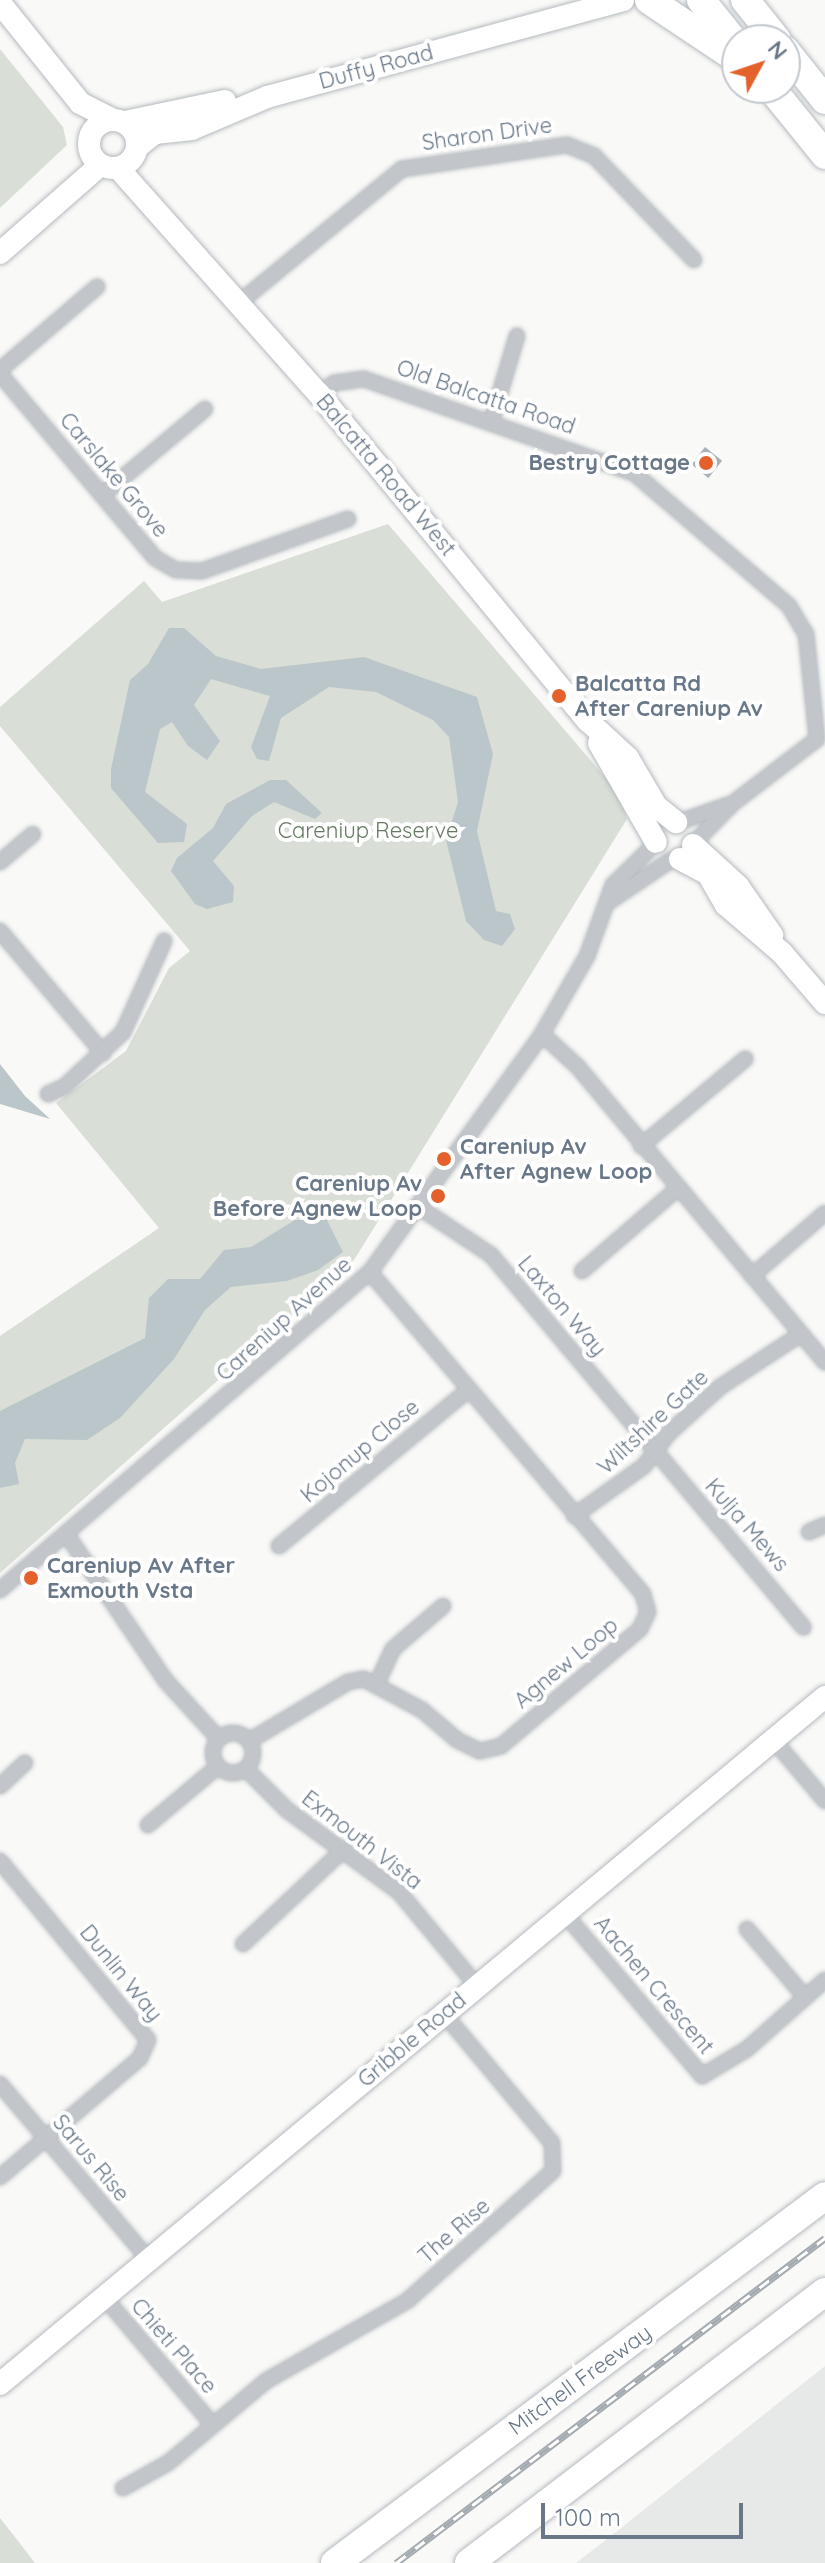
<!DOCTYPE html>
<html>
<head>
<meta charset="utf-8">
<style>
	body { margin:0 }
	#map { position:relative; width:825px; height:2563px; overflow:hidden; background:#f9f9f7; font-family:Quicksand,sans-serif }
	div>[style] { position:absolute }
	.built>* { inset:0; background:#e7e8e8 }
	.green>* { inset:0; background:#d9ded6 }
	.water>* { inset:0; background:#bbc6cb }
	.building>* { inset:0; background:#a9b1b8; transform-origin:0 0 }
	.roads { filter:drop-shadow(0 0 2px #b5babf) drop-shadow(0 0 2px #b5babf) }
	.street>* { height:14px; margin:-7px; padding:0 7px; transform-origin:7px; border-radius:7px; background:#c2c6cb }
	.street>.ring { margin:-7px; padding:0; box-sizing:content-box; background:none; border:14px solid #c2c6cb; border-radius:50% }
	.secondary>* { height:22px; margin:-11px; padding:0 11px; transform-origin:11px; border-radius:11px; background:#fff }
	.secondary>.ring { margin:-11px; padding:0; box-sizing:content-box; background:none; border:22px solid #fff; border-radius:50% }
	.highway>* { height:28px; margin:-14px; padding:0 14px; transform-origin:14px; border-radius:14px; background:#fff }
	.rail>* { height:7px; margin-top:-3.5px; transform-origin:0; background:repeating-linear-gradient(90deg,#fff 0 12px,#a3aab0 0 24px); box-sizing:border-box; border-block:2px solid #a3aab0 }
	.dots>* { width:22px; height:22px; translate:-50% -50%; box-sizing:border-box; border:4px solid #fff; border-radius:50% }
	span { translate:-50% -50%; white-space:nowrap; text-align:center; line-height:1.15; -webkit-text-stroke:8px #fff; paint-order:stroke }
	.street-label { font-size:22px; color:#687888 }
	.poi-label { font-size:22px; color:#687888; font-weight:700 }
	.right { translate:-100% -50%; text-align:right }
	.left { translate:0 -50%; text-align:left }
	.park-label { font-size:22px; color:#667a63 }
	.north { position:absolute; left:721px; top:24px; width:80px; height:80px; box-sizing:border-box; background:#fff; border:2px solid #c3c9cf; border-radius:50%; rotate:50deg; font-size:22px; font-weight:700; line-height:32px; text-align:center; color:#687888 }
	.north::after { content:''; display:block; margin:auto; width:28px; height:36px; background:#e5612c; clip-path:polygon(50% 0,100% 100%,50% 72%,0 100%) }
	.scale { position:absolute; left:541px; top:2503px; width:202px; height:36px; box-sizing:border-box; border:4px solid #687888; border-top:0; padding-left:10px; font-size:24px; line-height:28px; white-space:nowrap; color:#687888; -webkit-text-stroke:6px #fff; paint-order:stroke }
</style>
</head>
<body>
<div id="map">
	<div class="built">
		<i style="clip-path:polygon(825px 2366px,825px 2563px,576px 2563px,607px 2539px)"></i>
	</div>
	<div class="green">
		<i style="clip-path:polygon(0 49px,63px 127px,67px 145px,0 208px)"></i>
		<i style="clip-path:polygon(388px 524px,617px 791px,627px 819px,354px 1260px,0 1573px,0 1336px,159px 1228px,56px 1103px,126px 1051px,169px 968px,190px 951px,0 726px,0 707px,144px 581px,162px 602px)"></i>
		<i style="clip-path:polygon(0 2518px,11px 2532px,35px 2563px,0 2563px)"></i>
	</div>
	<div class="water">
		<i style="clip-path:polygon(169px 628px,184px 628px,216px 656px,261px 669px,364px 657px,477px 697px,493px 754px,477px 831px,496px 911px,510px 914px,515px 929px,502px 946px,484px 940px,466px 921px,446px 840px,458px 802px,449px 737px,433px 720px,376px 692px,329px 687px,281px 718px,269px 761px,257px 759px,251px 747px,270px 696px,211px 679px,194px 705px,220px 741px,207px 760px,188px 746px,172px 722px,160px 729px,145px 792px,187px 824px,184px 842px,158px 843px,111px 788px,111px 769px,130px 680px,148px 664px)"></i>
		<i style="clip-path:polygon(270px 780px,286px 780px,322px 813px,315px 819px,274px 802px,252px 816px,213px 861px,234px 886px,233px 902px,207px 909px,195px 904px,171px 871px,177px 858px,213px 828px,226px 804px)"></i>
		<i style="clip-path:polygon(0 1064px,25px 1096px,50px 1119px,0 1104px)"></i>
		<i style="clip-path:polygon(295px 1220px,327px 1220px,343px 1252px,318px 1270px,287px 1281px,231px 1287px,205px 1310px,174px 1359px,120px 1418px,87px 1440px,25px 1439px,15px 1463px,19px 1484px,0 1488px,0 1411px,145px 1338px,149px 1298px,168px 1279px,200px 1279px,224px 1250px,251px 1247px)"></i>
	</div>
	<div class="building">
		<i style="left:705px;top:447px;width:22px;height:22px;rotate:39deg"></i>
	</div>
	<div class="roads">
		<div class="street">
			<i style="left:240px;top:302px;width:210px;rotate:-39.4deg"></i>
			<i style="left:402px;top:169px;width:167px;rotate:-8.3deg"></i>
			<i style="left:567px;top:145px;width:29px;rotate:22deg"></i>
			<i style="left:594px;top:156px;width:144px;rotate:46.1deg"></i>
			<i style="left:0;top:370px;width:128px;rotate:-40.6deg"></i>
			<i style="left:0;top:374px;width:241px;rotate:49.9deg"></i>
			<i style="left:155px;top:558px;width:24px;rotate:30deg"></i>
			<i style="left:176px;top:570px;width:26px;rotate:2deg"></i>
			<i style="left:202px;top:571px;width:155px;rotate:-19.6deg"></i>
			<i style="left:319px;top:394px;width:19px;rotate:-36deg"></i>
			<i style="left:334px;top:383px;width:30px;rotate:-8deg"></i>
			<i style="left:364px;top:379px;width:286px;rotate:19.2deg"></i>
			<i style="left:634px;top:473px;width:204px;rotate:40.6deg"></i>
			<i style="left:789px;top:606px;width:33px;rotate:59deg"></i>
			<i style="left:806px;top:634px;width:106px;rotate:84deg"></i>
			<i style="left:817px;top:739px;width:107px;rotate:142.6deg"></i>
			<i style="left:732px;top:804px;width:56px;rotate:134.3deg"></i>
			<i style="left:491px;top:423px;width:91px;rotate:-73.4deg"></i>
			<i style="left:102px;top:495px;width:134px;rotate:-39.9deg"></i>
			<i style="left:679px;top:822px;width:52px;rotate:-19.1deg"></i>
			<i style="left:0;top:862px;width:43px;rotate:-40.3deg"></i>
			<i style="left:607px;top:903px;width:77px;rotate:-33.9deg"></i>
			<i style="left:0;top:931px;width:160px;rotate:49.8deg"></i>
			<i style="left:542px;top:1034px;width:49px;rotate:42.5deg"></i>
			<i style="left:578px;top:1067px;width:385px;rotate:50.1deg"></i>
			<i style="left:48px;top:1094px;width:17px;rotate:-24deg"></i>
			<i style="left:64px;top:1087px;width:81px;rotate:-43deg"></i>
			<i style="left:123px;top:1032px;width:100px;rotate:-65.7deg"></i>
			<i style="left:641px;top:1146px;width:136px;rotate:-39.9deg"></i>
			<i style="left:417px;top:1206px;width:89px;rotate:33.5deg"></i>
			<i style="left:491px;top:1255px;width:486px;rotate:50deg"></i>
			<i style="left:582px;top:1271px;width:127px;rotate:-40.8deg"></i>
			<i style="left:752px;top:1276px;width:96px;rotate:-40.8deg"></i>
			<i style="left:574px;top:1516px;width:86px;rotate:-35.5deg"></i>
			<i style="left:644px;top:1466px;width:41px;rotate:-52.9deg"></i>
			<i style="left:669px;top:1433px;width:69px;rotate:-42deg"></i>
			<i style="left:720px;top:1387px;width:97px;rotate:-33.2deg"></i>
			<i style="left:809px;top:1532px;width:17px;rotate:-24deg"></i>
			<i style="left:67px;top:1535px;width:175px;rotate:55.9deg"></i>
			<i style="left:165px;top:1680px;width:79px;rotate:47.6deg"></i>
			<i style="left:279px;top:1546px;width:245px;rotate:-39.5deg"></i>
			<i style="left:0;top:1590px;width:488px;rotate:-40.7deg"></i>
			<i style="left:370px;top:1272px;width:294px;rotate:-54.1deg"></i>
			<i style="left:542px;top:1034px;width:90px;rotate:-60deg"></i>
			<i style="left:587px;top:956px;width:76px;rotate:-69.9deg"></i>
			<i style="left:613px;top:885px;width:60px;rotate:-44.3deg"></i>
			<i style="left:378px;top:1681px;width:35px;rotate:-65deg"></i>
			<i style="left:393px;top:1649px;width:66px;rotate:-40.7deg"></i>
			<i class="ring" style="left:213px;top:1733px;width:26px;height:26px"></i>
			<i style="left:772px;top:1738px;width:82px;rotate:49.9deg"></i>
			<i style="left:249px;top:1741px;width:115px;rotate:-30.8deg"></i>
			<i style="left:348px;top:1682px;width:16px;rotate:-11deg"></i>
			<i style="left:364px;top:1679px;width:66px;rotate:28.1deg"></i>
			<i style="left:422px;top:1710px;width:46px;rotate:40.6deg"></i>
			<i style="left:457px;top:1740px;width:25px;rotate:26deg"></i>
			<i style="left:480px;top:1751px;width:22px;rotate:-13deg"></i>
			<i style="left:501px;top:1746px;width:182px;rotate:-40.1deg"></i>
			<i style="left:640px;top:1629px;width:19px;rotate:-65deg"></i>
			<i style="left:648px;top:1612px;width:19px;rotate:-106deg"></i>
			<i style="left:643px;top:1594px;width:422px;rotate:-130.3deg"></i>
			<i style="left:246px;top:1769px;width:58px;rotate:45deg"></i>
			<i style="left:287px;top:1810px;width:139px;rotate:36.2deg"></i>
			<i style="left:399px;top:1892px;width:122px;rotate:50.3deg"></i>
			<i style="left:0;top:1786px;width:34px;rotate:-43deg"></i>
			<i style="left:148px;top:1825px;width:90px;rotate:-40deg"></i>
			<i style="left:0;top:1861px;width:232px;rotate:50.4deg"></i>
			<i style="left:148px;top:2040px;width:20px;rotate:114deg"></i>
			<i style="left:140px;top:2058px;width:184px;rotate:139.6deg"></i>
			<i style="left:564px;top:1913px;width:214px;rotate:49.7deg"></i>
			<i style="left:702px;top:2076px;width:52px;rotate:-31deg"></i>
			<i style="left:747px;top:2049px;width:104px;rotate:-41.5deg"></i>
			<i style="left:747px;top:1929px;width:89px;rotate:49.5deg"></i>
			<i style="left:243px;top:1944px;width:139px;rotate:-43.2deg"></i>
			<i style="left:0;top:2084px;width:231px;rotate:49.7deg"></i>
			<i style="left:104px;top:2297px;width:167px;rotate:49.6deg"></i>
			<i style="left:123px;top:2488px;width:51px;rotate:-29.1deg"></i>
			<i style="left:168px;top:2463px;width:128px;rotate:-39.9deg"></i>
			<i style="left:266px;top:2381px;width:162px;rotate:-29.6deg"></i>
			<i style="left:407px;top:2301px;width:195px;rotate:-41.7deg"></i>
			<i style="left:553px;top:2171px;width:28px;rotate:-92deg"></i>
			<i style="left:552px;top:2143px;width:168px;rotate:-129.9deg"></i>
		</div>
		<div class="secondary">
			<i style="left:0;top:3px;width:128px;rotate:51.3deg"></i>
			<i style="left:80px;top:103px;width:36px;rotate:27deg"></i>
			<i class="ring" style="left:89px;top:120px;width:26px;height:26px"></i>
			<i style="left:125px;top:122px;width:102px;rotate:-11.9deg"></i>
			<i style="left:137px;top:147px;width:23px;rotate:-38deg"></i>
			<i style="left:155px;top:133px;width:37px;rotate:-6deg"></i>
			<i style="left:192px;top:129px;width:82px;rotate:-23.1deg"></i>
			<i style="left:267px;top:97px;width:369px;rotate:-15.2deg"></i>
			<i style="left:118px;top:168px;width:302px;rotate:48.4deg"></i>
			<i style="left:319px;top:394px;width:423px;rotate:50.6deg"></i>
			<i style="left:588px;top:721px;width:54px;rotate:42.8deg"></i>
			<i style="left:628px;top:758px;width:56px;rotate:59.7deg"></i>
			<i style="left:656px;top:806px;width:26px;rotate:39deg"></i>
			<i style="left:0;top:253px;width:133px;rotate:-41.3deg"></i>
			<i style="left:599px;top:743px;width:114px;rotate:60.1deg"></i>
			<i style="left:693px;top:845px;width:61px;rotate:42.3deg"></i>
			<i style="left:738px;top:886px;width:60px;rotate:55.2deg"></i>
			<i style="left:680px;top:859px;width:32px;rotate:28deg"></i>
			<i style="left:708px;top:874px;width:36px;rotate:60deg"></i>
			<i style="left:726px;top:905px;width:74px;rotate:40.6deg"></i>
			<i style="left:782px;top:953px;width:66px;rotate:49.3deg"></i>
			<i style="left:0;top:2384px;width:1074px;rotate:-39.79deg"></i>
		</div>
		<div class="highway">
			<i style="left:649px;top:0;width:106px;rotate:33.8deg"></i>
			<i style="left:701px;top:0;width:58px;rotate:51.3deg"></i>
			<i style="left:745px;top:0;width:51px;rotate:51.3deg"></i>
			<i style="left:785px;top:50px;width:64px;rotate:51.3deg"></i>
			<i style="left:771px;top:88px;width:86px;rotate:51.1deg"></i>
			<i style="left:335px;top:2563px;width:612px;rotate:-36.83deg"></i>
			<i style="left:469px;top:2563px;width:447px;rotate:-37.3deg"></i>
		</div>
	</div>
	<div class="rail">
		<i style="left:396px;top:2563px;width:538px;rotate:-37.15deg"></i>
	</div>
	<div class="dots">
		<i style="left:706px;top:463px;background:#e5612c"></i>
		<i style="left:559px;top:696px;background:#e5612c"></i>
		<i style="left:444px;top:1159px;background:#e5612c"></i>
		<i style="left:438px;top:1196px;background:#e5612c"></i>
		<i style="left:31px;top:1578px;background:#e5612c"></i>
	</div>
	<div class="street-label">
		<span style="left:376px;top:67px;rotate:-15deg">Duffy Road</span>
		<span style="left:487px;top:134px;rotate:-8deg">Sharon Drive</span>
		<span style="left:486px;top:397px;rotate:19deg">Old Balcatta Road</span>
		<span style="left:114px;top:475px;rotate:50deg">Carslake Grove</span>
		<span style="left:386px;top:475px;rotate:50deg">Balcatta Road West</span>
		<span style="left:562px;top:1306px;rotate:50deg">Laxton Way</span>
		<span style="left:284px;top:1319px;rotate:-42deg">Careniup Avenue</span>
		<span style="left:653px;top:1422px;rotate:-43deg">Wiltshire Gate</span>
		<span style="left:360px;top:1451px;rotate:-40deg">Kojonup Close</span>
		<span style="left:747px;top:1525px;rotate:49deg">Kulja Mews</span>
		<span style="left:566px;top:1663px;rotate:-40deg">Agnew Loop</span>
		<span style="left:362px;top:1840px;rotate:38deg">Exmouth Vista</span>
		<span style="left:121px;top:1973px;rotate:51deg">Dunlin Way</span>
		<span style="left:654px;top:1985px;rotate:50deg">Aachen Crescent</span>
		<span style="left:412px;top:2040px;rotate:-40deg">Gribble Road</span>
		<span style="left:91px;top:2158px;rotate:50deg">Sarus Rise</span>
		<span style="left:454px;top:2231px;rotate:-41deg">The Rise</span>
		<span style="left:174px;top:2346px;rotate:49deg">Chieti Place</span>
		<span style="left:580px;top:2380px;rotate:-36deg">Mitchell Freeway</span>
	</div>
	<div class="poi-label">
		<span class="right" style="left:690px;top:463px">Bestry Cottage</span>
		<span class="left" style="left:575px;top:696px">Balcatta Rd<br>After Careniup Av</span>
		<span class="left" style="left:460px;top:1159px">Careniup Av<br>After Agnew Loop</span>
		<span class="right" style="left:422px;top:1196px">Careniup Av<br>Before Agnew Loop</span>
		<span class="left" style="left:47px;top:1578px">Careniup Av After<br>Exmouth Vsta</span>
	</div>
	<div class="park-label">
		<span style="left:368px;top:831px">Careniup Reserve</span>
	</div>
	<div class="north">N</div>
	<div class="scale">100 m</div>
</div>
</body>
</html>
